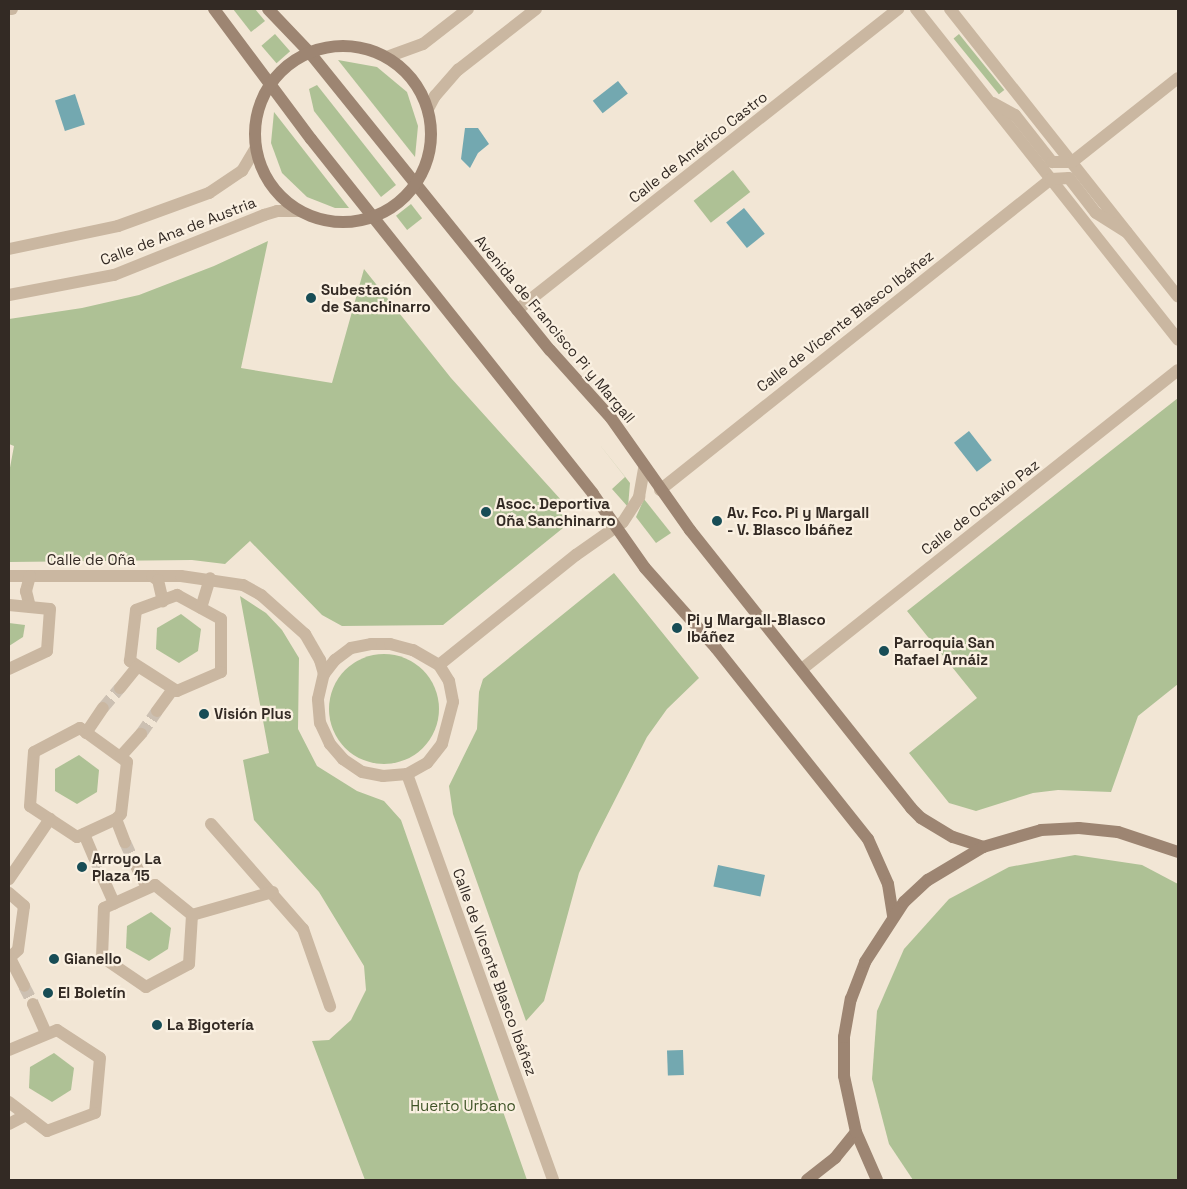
<!DOCTYPE html>
<html>
<head>
<meta charset="utf-8">
<style>
	body { margin:0 }
	#map { position:relative; width:1187px; height:1189px; overflow:hidden; background:#f2e6d5; font-family:"Space Grotesk",sans-serif }
	div>[style] { position:absolute }
	.green>* { inset:0; background:#aec195; transform-origin:0 0 }
	.round { border-radius:50% }
	.water>* { inset:0; background:#73a8b0; transform-origin:0 0 }
	.street-tunnel>* { height:12px; margin-top:-6px; transform-origin:0; background:repeating-linear-gradient(90deg,#ccc0b2 0 12px,transparent 0 18px) }
	.street>* { height:12px; margin:-6px; padding:0 6px; transform-origin:6px; border-radius:6px; background:#cab7a1 }
	.secondary>* { height:12px; margin:-6px; padding:0 6px; transform-origin:6px; border-radius:6px; background:#9d8572 }
	.secondary>.ring { margin:-6px; padding:0; box-sizing:content-box; background:none; border:12px solid #9d8572; border-radius:50% }
	.dots>* { width:14px; height:14px; translate:-50% -50%; box-sizing:border-box; border:2px solid #faf0e1; border-radius:50% }
	span { translate:-50% -50%; white-space:nowrap; text-align:center; line-height:1.15; -webkit-text-stroke:4.5px #faf0e1; paint-order:stroke }
	.street-label { font-size:15px; color:#332a24 }
	.poi-label { font-size:15px; color:#332a24; font-weight:700 }
	.left { translate:0 -50%; text-align:left }
	.park-label { font-size:15px; color:#3f5327 }
	.frame { position:absolute; inset:0; border:10px solid #332a24; pointer-events:none }
</style>
</head>
<body>
<div id="map">
	<div class="green">
		<i style="clip-path:polygon(233px 9px,255px 9px,265px 21px,251px 32px)"></i>
		<i style="left:275px;top:34px;width:23px;height:18px;rotate:49deg"></i>
		<i style="left:959px;top:34px;width:72px;height:7px;rotate:51deg"></i>
		<i style="clip-path:polygon(338px 60px,377px 67px,407px 92px,418px 126px,415px 157px)"></i>
		<i style="clip-path:polygon(317px 85px,396px 185px,381px 197px,314px 111px,309px 89px)"></i>
		<i style="clip-path:polygon(274px 112px,349px 208px,335px 208px,307px 197px,282px 173px,271px 143px)"></i>
		<i style="left:733px;top:170px;width:28px;height:50px;rotate:52deg"></i>
		<i style="left:411px;top:204px;width:18px;height:19px;rotate:52deg"></i>
		<i style="clip-path:polygon(268px 241px,241px 368px,332px 383px,364px 269px,451px 378px,562px 501px,563px 528px,443px 625px,342px 626px,322px 615px,250px 541px,225px 564px,192px 560px,9px 562px,9px 473px,14px 446px,9px 444px,9px 319px,82px 308px,139px 295px,214px 266px)"></i>
		<i style="clip-path:polygon(1178px 398px,1178px 684px,1138px 716px,1111px 792px,1058px 790px,1033px 793px,976px 811px,949px 803px,909px 753px,977px 698px,907px 611px)"></i>
		<i style="clip-path:polygon(596px 440px,630px 483px,628px 507px,612px 489px,625px 477px)"></i>
		<i style="clip-path:polygon(644px 499px,671px 533px,656px 543px,636px 517px)"></i>
		<i style="clip-path:polygon(614px 573px,699px 678px,667px 709px,647px 737px,596px 837px,579px 873px,544px 1001px,526px 1021px,453px 814px,449px 786px,477px 729px,479px 692px,483px 679px)"></i>
		<i style="clip-path:polygon(240px 596px,266px 613px,282px 630px,299px 658px,298px 729px,317px 766px,357px 791px,384px 801px,401px 820px,527px 1180px,365px 1180px,312px 1041px,329px 1040px,351px 1020px,366px 990px,364px 966px,319px 892px,254px 820px,243px 760px,269px 753px)"></i>
		<i style="clip-path:polygon(181px 614px,201px 629px,198px 651px,179px 663px,156px 649px,157px 628px)"></i>
		<i style="clip-path:polygon(9px 623px,25px 625px,23px 637px,9px 646px)"></i>
		<i class="round" style="left:329px;top:654px;width:110px;height:110px"></i>
		<i style="clip-path:polygon(79px 755px,99px 770px,97px 792px,77px 804px,55px 791px,55px 769px)"></i>
		<i style="clip-path:polygon(1075px 855px,1142px 865px,1178px 884px,1178px 1180px,913px 1180px,889px 1144px,872px 1079px,877px 1011px,904px 949px,949px 899px,1009px 867px)"></i>
		<i style="clip-path:polygon(151px 912px,171px 928px,168px 949px,149px 961px,126px 948px,127px 926px)"></i>
		<i style="clip-path:polygon(54px 1053px,74px 1068px,71px 1090px,52px 1102px,29px 1088px,30px 1067px)"></i>
	</div>
	<div class="water">
		<i style="left:618px;top:81px;width:16px;height:32px;rotate:52deg"></i>
		<i style="left:75px;top:94px;width:32px;height:21px;rotate:72deg"></i>
		<i style="clip-path:polygon(465px 128px,478px 128px,489px 144px,478px 153px,470px 168px,461px 159px)"></i>
		<i style="left:744px;top:208px;width:33px;height:23px;rotate:51deg"></i>
		<i style="left:969px;top:431px;width:37px;height:19px;rotate:52deg"></i>
		<i style="left:718px;top:865px;width:48px;height:22px;rotate:12deg"></i>
		<i style="left:683px;top:1050px;width:25px;height:16px;rotate:88deg"></i>
	</div>
	<div class="street-tunnel">
		<i style="left:103px;top:708px;width:26px;rotate:-50deg"></i>
		<i style="left:141px;top:734px;width:28px;rotate:-55deg"></i>
		<i style="left:125px;top:842px;width:22px;rotate:66deg"></i>
		<i style="left:94px;top:857px;width:21px;rotate:67deg"></i>
		<i style="left:24px;top:986px;width:20px;rotate:63deg"></i>
	</div>
	<div class="street">
		<i style="left:9px;top:9px;width:3px"></i>
		<i style="left:916px;top:9px;width:422px;rotate:51.6deg"></i>
		<i style="left:950px;top:9px;width:367px;rotate:51.6deg"></i>
		<i style="left:387px;top:57px;width:38px;rotate:-20deg"></i>
		<i style="left:423px;top:44px;width:57px;rotate:-37.9deg"></i>
		<i style="left:993px;top:103px;width:25px;rotate:29deg"></i>
		<i style="left:1015px;top:115px;width:60px;rotate:51.8deg"></i>
		<i style="left:1052px;top:162px;width:20px"></i>
		<i style="left:1072px;top:162px;width:135px;rotate:-38.4deg"></i>
		<i style="left:428px;top:109px;width:15px;rotate:-62deg"></i>
		<i style="left:435px;top:96px;width:35px;rotate:-49deg"></i>
		<i style="left:458px;top:70px;width:99px;rotate:-38deg"></i>
		<i style="left:9px;top:249px;width:111px;rotate:-11.9deg"></i>
		<i style="left:118px;top:226px;width:97px;rotate:-19.9deg"></i>
		<i style="left:209px;top:193px;width:40px;rotate:-34deg"></i>
		<i style="left:242px;top:171px;width:26px;rotate:-59deg"></i>
		<i style="left:9px;top:295px;width:107px;rotate:-10.8deg"></i>
		<i style="left:114px;top:275px;width:162px;rotate:-21.8deg"></i>
		<i style="left:264px;top:215px;width:14px;rotate:-17deg"></i>
		<i style="left:277px;top:211px;width:22px"></i>
		<i style="left:517px;top:310px;width:486px;rotate:-38.3deg"></i>
		<i style="left:660px;top:490px;width:500px;rotate:-38.5deg"></i>
		<i style="left:1051px;top:179px;width:18px;rotate:-3deg"></i>
		<i style="left:1069px;top:178px;width:44px;rotate:52.4deg"></i>
		<i style="left:1096px;top:213px;width:36px;rotate:32deg"></i>
		<i style="left:9px;top:576px;width:172px"></i>
		<i style="left:181px;top:576px;width:63px;rotate:8.3deg"></i>
		<i style="left:243px;top:585px;width:21px;rotate:29deg"></i>
		<i style="left:261px;top:595px;width:59px;rotate:41.6deg"></i>
		<i style="left:305px;top:634px;width:30px;rotate:60deg"></i>
		<i style="left:320px;top:660px;width:15px;rotate:74deg"></i>
		<i style="left:30px;top:576px;width:16px;rotate:105deg"></i>
		<i style="left:26px;top:591px;width:16px;rotate:76deg"></i>
		<i style="left:152px;top:576px;width:7px;rotate:34deg"></i>
		<i style="left:158px;top:580px;width:22px;rotate:77deg"></i>
		<i style="left:177px;top:595px;width:50px;rotate:28.6deg"></i>
		<i style="left:221px;top:619px;width:53px;rotate:90deg"></i>
		<i style="left:221px;top:672px;width:48px;rotate:156.6deg"></i>
		<i style="left:177px;top:691px;width:56px;rotate:-147.4deg"></i>
		<i style="left:130px;top:661px;width:51px;rotate:-83.3deg"></i>
		<i style="left:136px;top:610px;width:44px;rotate:-20.1deg"></i>
		<i style="left:9px;top:605px;width:41px;rotate:5.6deg"></i>
		<i style="left:50px;top:609px;width:42px;rotate:94.1deg"></i>
		<i style="left:47px;top:651px;width:42px;rotate:154.7deg"></i>
		<i style="left:201px;top:608px;width:31px;rotate:-73deg"></i>
		<i style="left:371px;top:644px;width:19px"></i>
		<i style="left:390px;top:644px;width:24px;rotate:15deg"></i>
		<i style="left:413px;top:650px;width:30px;rotate:30deg"></i>
		<i style="left:439px;top:665px;width:19px;rotate:58deg"></i>
		<i style="left:449px;top:681px;width:21px;rotate:79deg"></i>
		<i style="left:453px;top:702px;width:43px;rotate:104.7deg"></i>
		<i style="left:442px;top:744px;width:24px;rotate:128deg"></i>
		<i style="left:427px;top:763px;width:23px;rotate:151deg"></i>
		<i style="left:407px;top:774px;width:24px;rotate:175deg"></i>
		<i style="left:383px;top:776px;width:21px;rotate:-169deg"></i>
		<i style="left:362px;top:772px;width:23px;rotate:-146deg"></i>
		<i style="left:343px;top:759px;width:20px;rotate:-131deg"></i>
		<i style="left:330px;top:744px;width:23px;rotate:-115deg"></i>
		<i style="left:320px;top:723px;width:24px;rotate:-95deg"></i>
		<i style="left:318px;top:699px;width:26px;rotate:-77deg"></i>
		<i style="left:324px;top:674px;width:18px;rotate:-52deg"></i>
		<i style="left:335px;top:660px;width:20px;rotate:-37deg"></i>
		<i style="left:351px;top:648px;width:20px;rotate:-11deg"></i>
		<i style="left:439px;top:665px;width:176px;rotate:-38.8deg"></i>
		<i style="left:576px;top:555px;width:57px;rotate:-35.1deg"></i>
		<i style="left:623px;top:522px;width:30px;rotate:-57deg"></i>
		<i style="left:639px;top:497px;width:29px;rotate:-80deg"></i>
		<i style="left:802px;top:669px;width:480px;rotate:-38.5deg"></i>
		<i style="left:120px;top:688px;width:27px;rotate:-51deg"></i>
		<i style="left:157px;top:711px;width:27px;rotate:-54deg"></i>
		<i style="left:80px;top:728px;width:58px;rotate:35.9deg"></i>
		<i style="left:127px;top:762px;width:52px;rotate:96.6deg"></i>
		<i style="left:121px;top:814px;width:7px;rotate:135deg"></i>
		<i style="left:116px;top:819px;width:43px;rotate:155.2deg"></i>
		<i style="left:77px;top:837px;width:56px;rotate:-146.6deg"></i>
		<i style="left:30px;top:806px;width:54px;rotate:-85.8deg"></i>
		<i style="left:34px;top:752px;width:52px;rotate:-27.6deg"></i>
		<i style="left:86px;top:733px;width:30px;rotate:-56deg"></i>
		<i style="left:121px;top:756px;width:30px;rotate:-48deg"></i>
		<i style="left:407px;top:774px;width:431px;rotate:70.2deg"></i>
		<i style="left:116px;top:819px;width:25px;rotate:69deg"></i>
		<i style="left:211px;top:824px;width:140px;rotate:48.8deg"></i>
		<i style="left:303px;top:929px;width:82px;rotate:70.7deg"></i>
		<i style="left:84px;top:834px;width:25px;rotate:67deg"></i>
		<i style="left:134px;top:862px;width:29px;rotate:63deg"></i>
		<i style="left:102px;top:876px;width:30px;rotate:66deg"></i>
		<i style="left:9px;top:879px;width:73px;rotate:-55.7deg"></i>
		<i style="left:155px;top:885px;width:48px;rotate:39deg"></i>
		<i style="left:192px;top:915px;width:49px;rotate:93.5deg"></i>
		<i style="left:189px;top:964px;width:49px;rotate:151.9deg"></i>
		<i style="left:146px;top:987px;width:53px;rotate:-145.7deg"></i>
		<i style="left:102px;top:957px;width:49px;rotate:-87.7deg"></i>
		<i style="left:104px;top:908px;width:56px;rotate:-24.3deg"></i>
		<i style="left:9px;top:893px;width:20px;rotate:41deg"></i>
		<i style="left:24px;top:906px;width:44px;rotate:97.8deg"></i>
		<i style="left:18px;top:950px;width:12px;rotate:138deg"></i>
		<i style="left:192px;top:915px;width:84px;rotate:-15.9deg"></i>
		<i style="left:10px;top:958px;width:31px;rotate:63deg"></i>
		<i style="left:33px;top:1004px;width:32px;rotate:66deg"></i>
		<i style="left:9px;top:1050px;width:52px;rotate:-22.6deg"></i>
		<i style="left:57px;top:1030px;width:51px;rotate:33.1deg"></i>
		<i style="left:100px;top:1058px;width:55px;rotate:95.2deg"></i>
		<i style="left:95px;top:1113px;width:51px;rotate:159.4deg"></i>
		<i style="left:47px;top:1131px;width:48px;rotate:-142.7deg"></i>
		<i style="left:9px;top:1124px;width:19px;rotate:-28deg"></i>
	</div>
	<div class="secondary">
		<i style="left:214px;top:9px;width:162px;rotate:53.3deg"></i>
		<i style="left:311px;top:139px;width:453px;rotate:51.5deg"></i>
		<i style="left:593px;top:494px;width:90px;rotate:54.9deg"></i>
		<i style="left:645px;top:568px;width:107px;rotate:48.4deg"></i>
		<i style="left:716px;top:648px;width:244px;rotate:51.5deg"></i>
		<i style="left:868px;top:839px;width:49px;rotate:66deg"></i>
		<i style="left:888px;top:884px;width:32px;rotate:81deg"></i>
		<i style="left:268px;top:9px;width:61px;rotate:46.3deg"></i>
		<i style="left:310px;top:53px;width:382px;rotate:51.1deg"></i>
		<i style="left:550px;top:350px;width:91px;rotate:48.1deg"></i>
		<i style="left:611px;top:418px;width:137px;rotate:54.8deg"></i>
		<i style="left:690px;top:530px;width:355px;rotate:51.5deg"></i>
		<i style="left:911px;top:808px;width:14px;rotate:45deg"></i>
		<i style="left:921px;top:818px;width:37px;rotate:31deg"></i>
		<i style="left:953px;top:837px;width:32px;rotate:18deg"></i>
		<i class="ring" style="left:255px;top:46px;width:164px;height:164px"></i>
		<i style="left:807px;top:1180px;width:36px;rotate:-38deg"></i>
		<i style="left:835px;top:1158px;width:33px;rotate:-51deg"></i>
		<i style="left:877px;top:1180px;width:52px;rotate:-113.6deg"></i>
		<i style="left:856px;top:1132px;width:57px;rotate:-102.1deg"></i>
		<i style="left:844px;top:1076px;width:39px;rotate:-90deg"></i>
		<i style="left:844px;top:1037px;width:39px;rotate:-80deg"></i>
		<i style="left:851px;top:999px;width:40px;rotate:-69deg"></i>
		<i style="left:865px;top:962px;width:72px;rotate:-57deg"></i>
		<i style="left:904px;top:902px;width:33px;rotate:-43deg"></i>
		<i style="left:928px;top:880px;width:64px;rotate:-31deg"></i>
		<i style="left:983px;top:847px;width:60px;rotate:-16.3deg"></i>
		<i style="left:1041px;top:830px;width:38px;rotate:-3deg"></i>
		<i style="left:1079px;top:828px;width:39px;rotate:6deg"></i>
		<i style="left:1118px;top:832px;width:63px;rotate:18.4deg"></i>
	</div>
	<div class="dots">
		<i style="left:311px;top:298px;background:#184d56"></i>
		<i style="left:486px;top:512px;background:#184d56"></i>
		<i style="left:717px;top:521px;background:#184d56"></i>
		<i style="left:677px;top:628px;background:#184d56"></i>
		<i style="left:884px;top:651px;background:#184d56"></i>
		<i style="left:204px;top:714px;background:#184d56"></i>
		<i style="left:82px;top:867px;background:#184d56"></i>
		<i style="left:54px;top:959px;background:#184d56"></i>
		<i style="left:48px;top:993px;background:#184d56"></i>
		<i style="left:157px;top:1025px;background:#184d56"></i>
	</div>
	<div class="street-label">
		<span style="left:698px;top:147px;rotate:-38deg">Calle de Américo Castro</span>
		<span style="left:178px;top:231px;rotate:-21deg">Calle de Ana de Austria</span>
		<span style="left:845px;top:321px;rotate:-38deg">Calle de Vicente Blasco Ibáñez</span>
		<span style="left:555px;top:329px;rotate:50deg">Avenida de Francisco Pi y Margall</span>
		<span style="left:980px;top:507px;rotate:-38deg">Calle de Octavio Paz</span>
		<span style="left:91px;top:560px">Calle de Oña</span>
		<span style="left:495px;top:972px;rotate:70deg">Calle de Vicente Blasco Ibáñez</span>
	</div>
	<div class="poi-label">
		<span class="left" style="left:321px;top:298px">Subestación<br>de Sanchinarro</span>
		<span class="left" style="left:496px;top:512px">Asoc. Deportiva<br>Oña Sanchinarro</span>
		<span class="left" style="left:727px;top:521px">Av. Fco. Pi y Margall<br>- V. Blasco Ibáñez</span>
		<span class="left" style="left:687px;top:628px">Pi y Margall-Blasco<br>Ibáñez</span>
		<span class="left" style="left:894px;top:651px">Parroquia San<br>Rafael Arnáiz</span>
		<span class="left" style="left:214px;top:714px">Visión Plus</span>
		<span class="left" style="left:92px;top:867px">Arroyo La<br>Plaza 15</span>
		<span class="left" style="left:64px;top:959px">Gianello</span>
		<span class="left" style="left:58px;top:993px">El Boletín</span>
		<span class="left" style="left:167px;top:1025px">La Bigotería</span>
	</div>
	<div class="park-label">
		<span style="left:463px;top:1106px">Huerto Urbano</span>
	</div>
	<div class="frame"></div>
</div>
</body>
</html>
